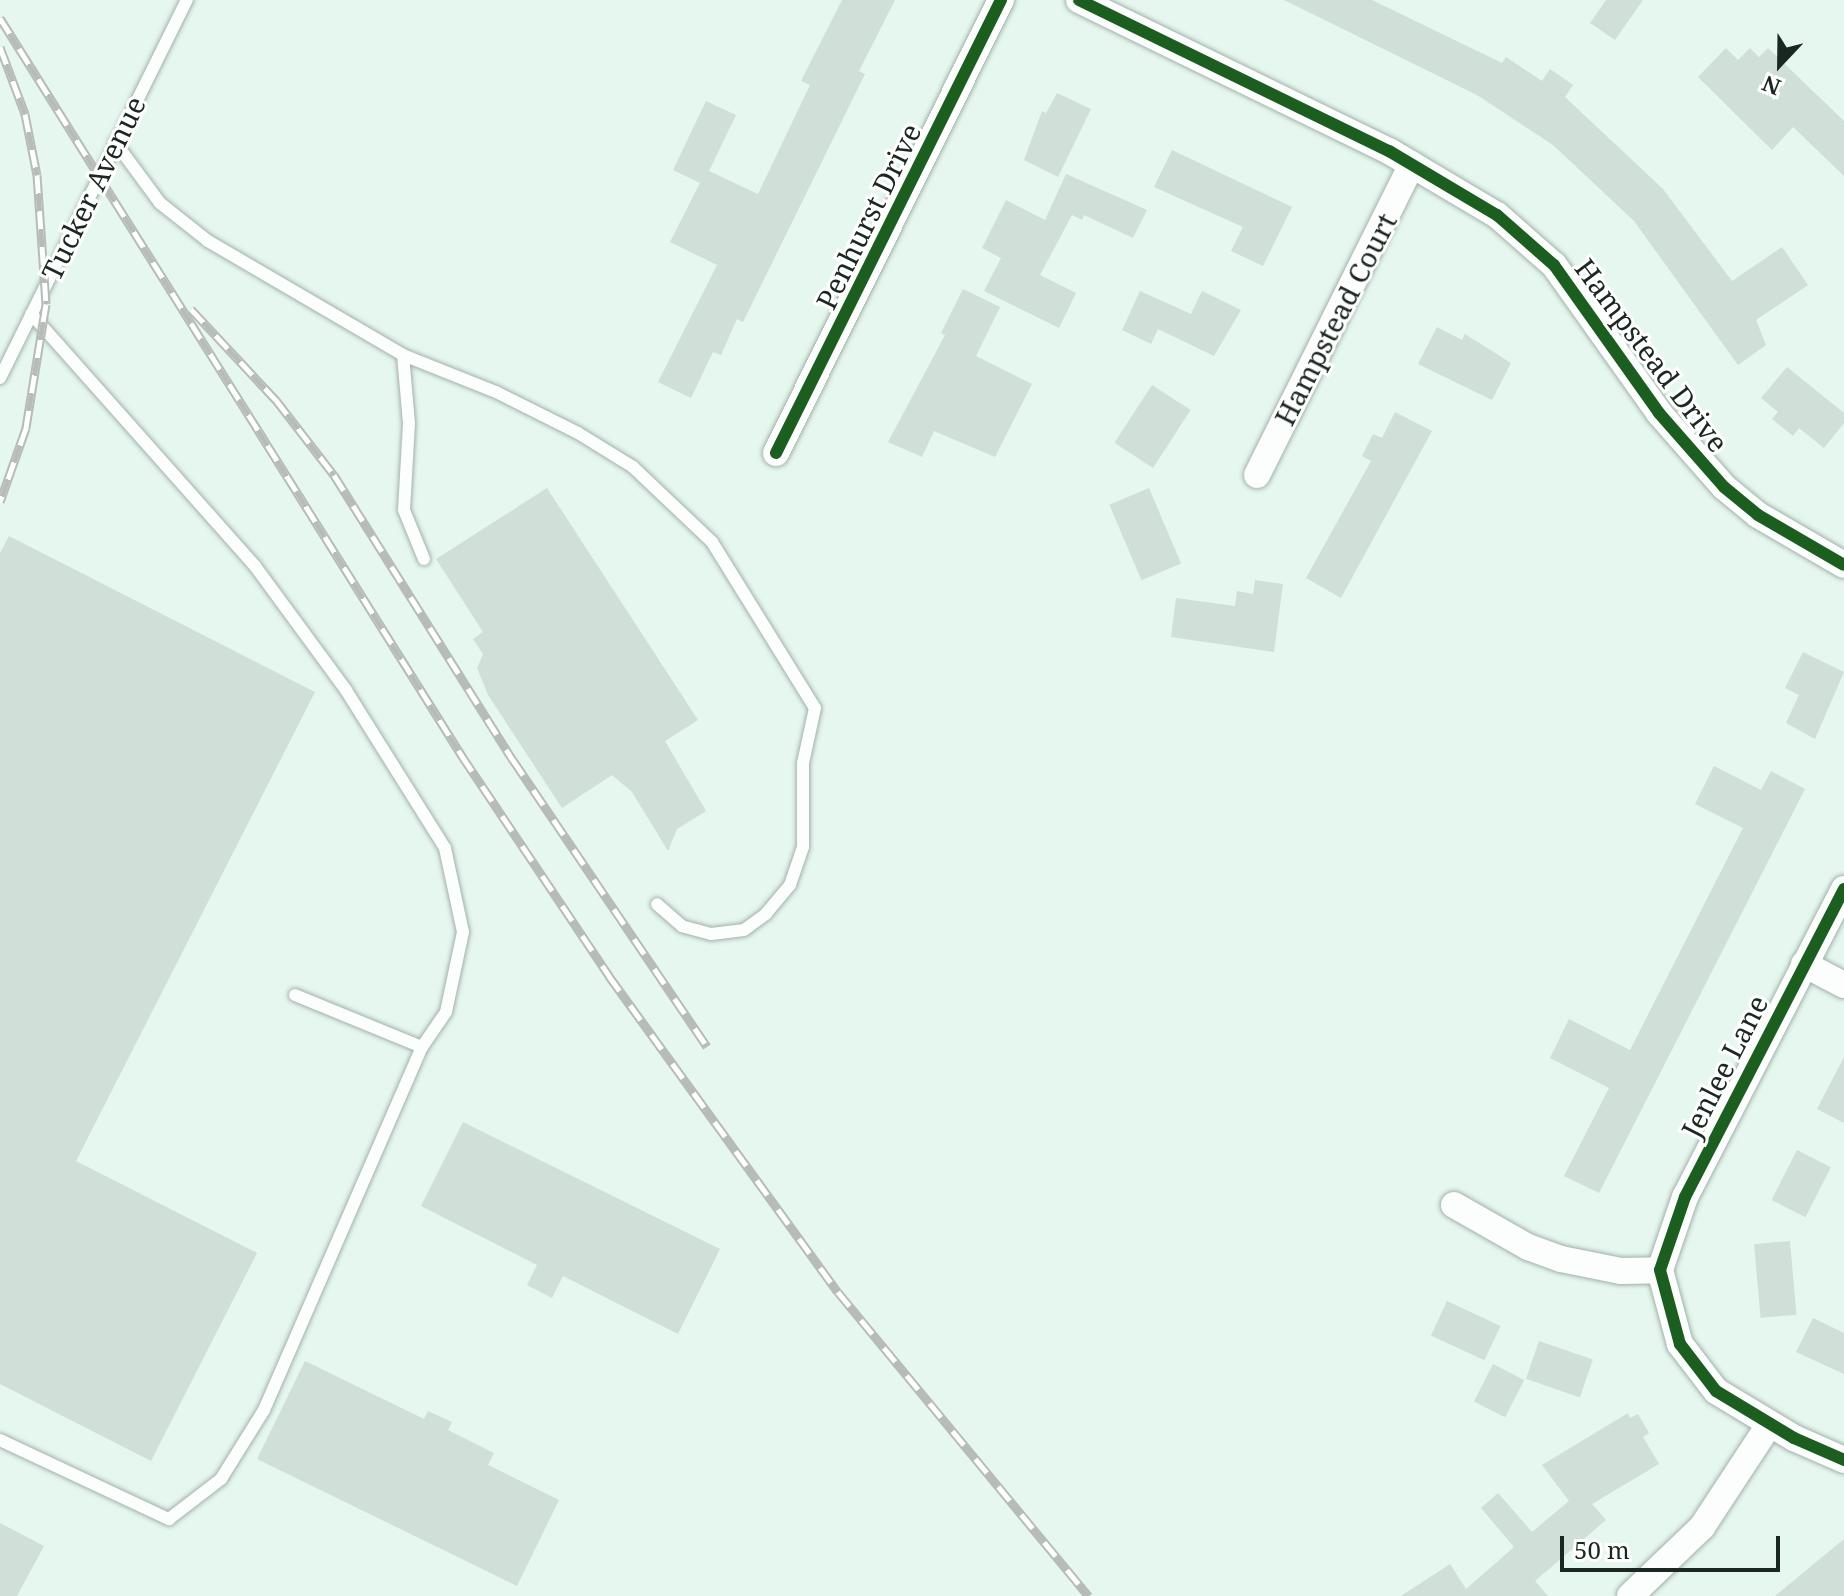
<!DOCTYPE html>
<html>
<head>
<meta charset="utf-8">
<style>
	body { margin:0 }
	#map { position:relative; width:1844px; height:1596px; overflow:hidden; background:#e5f7ee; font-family:"Noto Serif",serif }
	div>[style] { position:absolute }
	.building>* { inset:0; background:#d0dfd7; transform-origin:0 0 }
	.roads { filter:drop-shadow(0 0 2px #a3b1aa) drop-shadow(0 0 2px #a3b1aa) }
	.service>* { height:12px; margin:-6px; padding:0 6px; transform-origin:6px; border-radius:6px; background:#fbfefc }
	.minor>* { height:26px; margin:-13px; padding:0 13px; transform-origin:13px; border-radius:13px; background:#fbfefc }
	.rail>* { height:9px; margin-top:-4.5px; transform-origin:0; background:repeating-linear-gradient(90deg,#fff 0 18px,#b7bcb9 0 36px); box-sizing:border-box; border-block:2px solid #b7bcb9 }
	.cycleway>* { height:12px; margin:-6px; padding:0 6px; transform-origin:6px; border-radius:6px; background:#1b5e20 }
	span { translate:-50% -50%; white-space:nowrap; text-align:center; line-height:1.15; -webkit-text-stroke:6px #fff; paint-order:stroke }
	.street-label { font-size:28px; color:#1b2721 }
	.north { position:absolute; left:1740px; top:24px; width:80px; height:80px; -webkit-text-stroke:6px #fff; paint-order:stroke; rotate:202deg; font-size:22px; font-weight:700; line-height:32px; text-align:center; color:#1b2721 }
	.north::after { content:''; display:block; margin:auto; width:28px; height:36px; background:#1b2721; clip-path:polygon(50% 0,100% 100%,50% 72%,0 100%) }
	.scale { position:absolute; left:1560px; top:1536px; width:220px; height:36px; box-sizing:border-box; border:4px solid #1b2721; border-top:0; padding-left:10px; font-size:24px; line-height:28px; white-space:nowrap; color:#1b2721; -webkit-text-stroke:6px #fff; paint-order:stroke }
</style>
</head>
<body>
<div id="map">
	<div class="building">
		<i style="clip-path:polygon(842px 0,895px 0,859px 71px,865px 74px,743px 322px,737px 319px,721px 355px,713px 352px,691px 398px,658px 382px,717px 265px,670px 242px,700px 183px,673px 170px,706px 101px,736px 115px,709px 171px,758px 194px,810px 85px,801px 81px)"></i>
		<i style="clip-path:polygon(1284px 0,1372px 0,1502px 63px,1506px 57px,1542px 81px,1550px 69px,1573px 85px,1565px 97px,1663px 189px,1732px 281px,1782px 247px,1808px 285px,1756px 320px,1766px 345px,1738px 365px,1634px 221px,1553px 145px,1477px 95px)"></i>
		<i style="clip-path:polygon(1606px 0,1643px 0,1615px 40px,1590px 23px)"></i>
		<i style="clip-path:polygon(1726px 48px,1738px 60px,1750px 48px,1759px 57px,1768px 48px,1844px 121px,1844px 176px,1793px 127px,1772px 150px,1698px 77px)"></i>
		<i style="clip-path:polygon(1057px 93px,1091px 109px,1058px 177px,1024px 160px,1042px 111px,1046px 113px)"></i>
		<i style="clip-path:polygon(1172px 150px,1292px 207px,1263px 266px,1231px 251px,1243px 227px,1154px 187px)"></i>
		<i style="clip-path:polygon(1066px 174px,1147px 210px,1133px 238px,1084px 215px,1082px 220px,1072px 215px,1040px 275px,1076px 293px,1059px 328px,984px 291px,1001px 258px,982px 248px,1006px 200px,1045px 220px)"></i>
		<i style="clip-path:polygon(963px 289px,1000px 307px,976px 356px,1032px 384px,995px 457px,934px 431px,922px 457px,888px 442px,945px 335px,941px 333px)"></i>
		<i style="clip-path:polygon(1140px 291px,1191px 314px,1202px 291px,1241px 310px,1214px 356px,1158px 329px,1151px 344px,1122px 330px)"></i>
		<i style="clip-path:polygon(1437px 327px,1462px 340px,1465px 334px,1511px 363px,1492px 400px,1418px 364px)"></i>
		<i style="clip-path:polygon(1787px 367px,1844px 413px,1844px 423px,1824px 448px,1799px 428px,1793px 436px,1772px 419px,1778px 412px,1761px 398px)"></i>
		<i style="left:1152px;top:385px;width:46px;height:69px;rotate:33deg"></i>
		<i style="clip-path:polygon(1395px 412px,1432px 431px,1341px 598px,1306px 578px,1371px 461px,1362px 456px,1373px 434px,1382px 438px)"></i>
		<i style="clip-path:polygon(547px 488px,698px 720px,665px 741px,706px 811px,677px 829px,668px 851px,632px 792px,612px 775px,562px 808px,488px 695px,477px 668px,483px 654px,473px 639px,483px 632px,436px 559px)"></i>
		<i style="left:1149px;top:488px;width:82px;height:43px;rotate:67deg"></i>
		<i style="clip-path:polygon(9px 536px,315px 692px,76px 1161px,257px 1253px,151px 1461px,0 1384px,0 553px)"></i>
		<i style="clip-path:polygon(1255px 580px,1283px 584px,1274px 652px,1171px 637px,1176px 598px,1235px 606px,1237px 591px,1253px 594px)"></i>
		<i style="clip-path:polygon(1803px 652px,1844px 672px,1815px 739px,1786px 723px,1799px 695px,1785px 688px)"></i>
		<i style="clip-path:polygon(1714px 766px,1761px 790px,1771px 771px,1805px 789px,1599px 1193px,1564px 1176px,1609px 1088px,1550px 1058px,1569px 1019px,1630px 1050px,1743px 828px,1695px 804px)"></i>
		<i style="clip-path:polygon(1844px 1057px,1844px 1123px,1817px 1109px)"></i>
		<i style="clip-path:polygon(463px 1122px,720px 1249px,678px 1334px,563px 1276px,552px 1298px,527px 1285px,537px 1265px,421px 1206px)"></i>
		<i style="left:1797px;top:1150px;width:38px;height:56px;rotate:27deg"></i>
		<i style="left:1790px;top:1241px;width:74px;height:36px;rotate:85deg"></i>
		<i style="left:1447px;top:1301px;width:59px;height:38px;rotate:25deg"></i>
		<i style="clip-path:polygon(1813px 1318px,1844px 1333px,1844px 1374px,1796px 1352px)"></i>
		<i style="left:1539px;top:1341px;width:57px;height:40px;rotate:19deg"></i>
		<i style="clip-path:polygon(305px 1361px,424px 1419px,428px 1411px,452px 1422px,448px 1430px,494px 1453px,488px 1465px,559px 1500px,517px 1586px,257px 1459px)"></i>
		<i style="left:1493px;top:1364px;width:35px;height:42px;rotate:27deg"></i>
		<i style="clip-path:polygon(1628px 1413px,1630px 1418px,1638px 1414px,1649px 1433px,1643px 1437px,1659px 1464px,1592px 1504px,1606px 1520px,1535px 1581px,1548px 1596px,1401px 1596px,1450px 1564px,1466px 1589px,1514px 1547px,1481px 1508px,1498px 1493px,1532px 1532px,1569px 1501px,1542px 1465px)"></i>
		<i style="clip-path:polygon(0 1523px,44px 1546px,17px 1596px,0 1596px)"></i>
		<i style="clip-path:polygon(1844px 1539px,1844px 1596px,1775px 1596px)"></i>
	</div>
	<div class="roads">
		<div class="service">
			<i style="left:115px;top:142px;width:76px;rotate:53.6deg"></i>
			<i style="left:160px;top:203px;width:61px;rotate:38.4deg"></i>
			<i style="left:208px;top:241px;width:226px;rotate:30.3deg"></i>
			<i style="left:403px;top:355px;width:100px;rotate:21.7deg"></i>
			<i style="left:496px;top:392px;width:92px;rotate:26.6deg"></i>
			<i style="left:578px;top:433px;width:65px;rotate:31.7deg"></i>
			<i style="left:633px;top:467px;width:109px;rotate:43.5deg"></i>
			<i style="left:712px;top:542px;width:195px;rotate:58.2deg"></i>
			<i style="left:815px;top:708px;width:56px;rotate:102.3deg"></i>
			<i style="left:803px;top:763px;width:84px;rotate:90deg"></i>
			<i style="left:803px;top:847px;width:40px;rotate:108.9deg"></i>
			<i style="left:790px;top:885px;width:38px;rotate:130deg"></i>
			<i style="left:766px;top:914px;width:27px;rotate:144deg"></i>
			<i style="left:744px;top:930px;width:33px;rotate:173deg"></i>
			<i style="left:711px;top:934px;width:30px;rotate:-165deg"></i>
			<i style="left:682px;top:926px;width:33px;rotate:-139deg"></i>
			<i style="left:403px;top:355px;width:68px;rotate:85deg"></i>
			<i style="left:409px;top:423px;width:87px;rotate:93.3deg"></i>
			<i style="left:404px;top:510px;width:53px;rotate:67.8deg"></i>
			<i style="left:0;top:378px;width:422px;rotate:-63.7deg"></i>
			<i style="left:295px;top:995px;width:137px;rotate:22.3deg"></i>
			<i style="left:0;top:1440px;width:187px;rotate:25.1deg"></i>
			<i style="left:169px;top:1519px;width:66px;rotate:-37.6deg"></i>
			<i style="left:221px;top:1479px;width:81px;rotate:-58.1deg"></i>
			<i style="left:264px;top:1410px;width:396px;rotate:-66.5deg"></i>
			<i style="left:422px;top:1047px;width:42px;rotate:-55.6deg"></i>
			<i style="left:446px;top:1012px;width:82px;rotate:-78deg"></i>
			<i style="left:463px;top:932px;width:86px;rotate:-102.1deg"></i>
			<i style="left:445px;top:848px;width:186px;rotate:-122.1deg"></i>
			<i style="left:346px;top:690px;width:154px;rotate:-126.3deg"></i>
			<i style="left:255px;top:566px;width:337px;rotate:-131.6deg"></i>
		</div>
		<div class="minor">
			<i style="left:1079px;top:0;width:345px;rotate:26deg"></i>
			<i style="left:1389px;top:151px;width:126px;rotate:30.7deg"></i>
			<i style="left:1497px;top:215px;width:76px;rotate:41.3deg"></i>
			<i style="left:1554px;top:265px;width:181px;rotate:54.6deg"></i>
			<i style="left:1659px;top:413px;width:98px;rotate:48.7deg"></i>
			<i style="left:1724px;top:487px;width:44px;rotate:39.5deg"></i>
			<i style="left:1758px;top:515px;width:99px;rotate:30.2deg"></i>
			<i style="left:776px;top:453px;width:506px;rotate:-63.59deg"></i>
			<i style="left:1257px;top:475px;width:347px;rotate:-63.5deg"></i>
			<i style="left:1844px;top:889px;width:347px;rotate:117.3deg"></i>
			<i style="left:1685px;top:1197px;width:77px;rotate:108.9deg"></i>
			<i style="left:1660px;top:1270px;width:77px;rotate:74.9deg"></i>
			<i style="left:1680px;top:1344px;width:59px;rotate:52.5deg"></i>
			<i style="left:1716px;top:1391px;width:91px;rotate:31.1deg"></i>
			<i style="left:1794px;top:1438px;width:55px;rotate:23.7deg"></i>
			<i style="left:1804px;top:964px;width:45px;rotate:27.7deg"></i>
			<i style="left:1454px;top:1205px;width:85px;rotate:29.6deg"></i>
			<i style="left:1528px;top:1247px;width:35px;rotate:20deg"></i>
			<i style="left:1561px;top:1259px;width:61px;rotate:11.3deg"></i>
			<i style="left:1621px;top:1271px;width:39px;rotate:-1deg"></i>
			<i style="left:1630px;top:1596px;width:100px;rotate:-43.8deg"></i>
			<i style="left:1702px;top:1527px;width:122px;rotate:-56.7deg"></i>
		</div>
	</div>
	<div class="rail">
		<i style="left:0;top:18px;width:871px;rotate:57.95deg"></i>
		<i style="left:462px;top:756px;width:265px;rotate:56.2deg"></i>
		<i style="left:609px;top:976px;width:390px;rotate:54.1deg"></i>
		<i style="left:838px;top:1292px;width:394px;rotate:50.5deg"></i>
		<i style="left:0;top:47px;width:72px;rotate:69.5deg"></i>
		<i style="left:25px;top:114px;width:62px;rotate:78.9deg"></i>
		<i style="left:37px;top:175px;width:129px;rotate:86deg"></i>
		<i style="left:46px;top:304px;width:126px;rotate:99.2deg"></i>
		<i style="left:26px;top:428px;width:78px;rotate:109.4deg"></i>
		<i style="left:191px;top:309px;width:125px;rotate:47deg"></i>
		<i style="left:276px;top:400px;width:95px;rotate:52.3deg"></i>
		<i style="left:334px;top:475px;width:337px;rotate:57.9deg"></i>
		<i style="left:513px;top:760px;width:346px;rotate:55.9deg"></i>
	</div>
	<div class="cycleway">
		<i style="left:1079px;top:0;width:345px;rotate:26deg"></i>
		<i style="left:1389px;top:151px;width:126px;rotate:30.7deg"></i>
		<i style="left:1497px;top:215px;width:76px;rotate:41.3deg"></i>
		<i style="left:1554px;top:265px;width:181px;rotate:54.6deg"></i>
		<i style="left:1659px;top:413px;width:98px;rotate:48.7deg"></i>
		<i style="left:1724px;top:487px;width:44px;rotate:39.5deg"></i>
		<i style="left:1758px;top:515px;width:99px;rotate:30.2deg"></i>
		<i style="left:776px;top:453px;width:506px;rotate:-63.59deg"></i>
		<i style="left:1844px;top:889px;width:347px;rotate:117.3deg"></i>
		<i style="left:1685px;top:1197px;width:77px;rotate:108.9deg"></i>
		<i style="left:1660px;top:1270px;width:77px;rotate:74.9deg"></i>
		<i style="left:1680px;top:1344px;width:59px;rotate:52.5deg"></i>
		<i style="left:1716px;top:1391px;width:91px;rotate:31.1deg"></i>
		<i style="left:1794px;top:1438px;width:55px;rotate:23.7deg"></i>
	</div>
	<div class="street-label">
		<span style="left:93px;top:188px;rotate:-64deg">Tucker Avenue</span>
		<span style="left:868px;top:216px;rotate:-64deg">Penhurst Drive</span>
		<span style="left:1335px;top:319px;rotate:-63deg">Hampstead Court</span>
		<span style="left:1652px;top:355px;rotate:53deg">Hampstead Drive</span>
		<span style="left:1724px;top:1066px;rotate:-63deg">Jenlee Lane</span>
	</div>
	<div class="north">N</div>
	<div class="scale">50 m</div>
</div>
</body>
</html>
